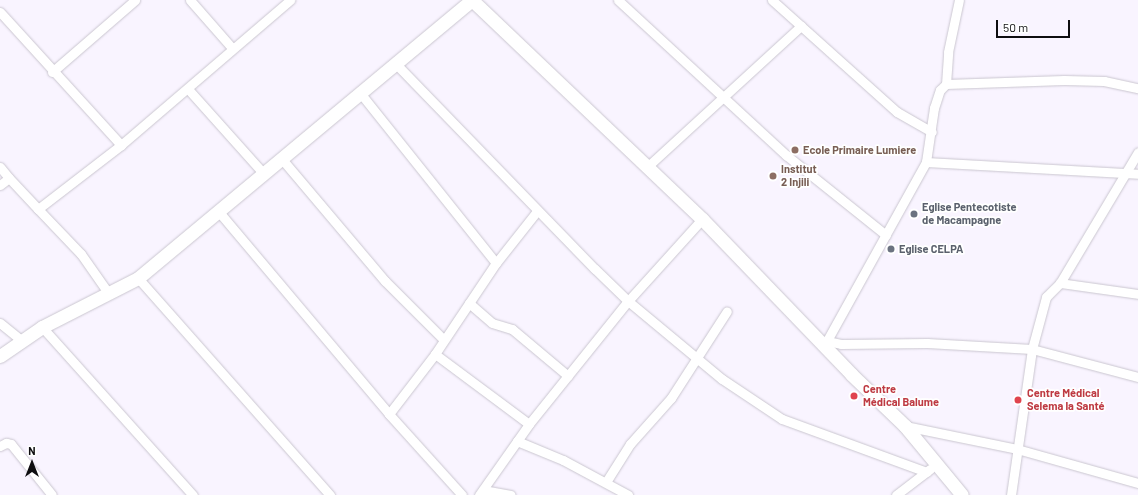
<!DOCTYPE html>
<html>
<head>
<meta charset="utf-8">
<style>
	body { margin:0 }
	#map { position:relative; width:1138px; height:495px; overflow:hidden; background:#f9f4ff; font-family:Barlow,sans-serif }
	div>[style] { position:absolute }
	.roads { filter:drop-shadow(0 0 1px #cac6d0) drop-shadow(0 0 1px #cac6d0) }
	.street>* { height:9px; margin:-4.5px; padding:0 4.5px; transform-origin:4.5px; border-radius:4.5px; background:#fff }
	.secondary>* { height:13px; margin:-6.5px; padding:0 6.5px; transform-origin:6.5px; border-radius:6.5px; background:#fff }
	.dots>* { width:11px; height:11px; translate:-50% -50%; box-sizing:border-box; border:2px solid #fff; border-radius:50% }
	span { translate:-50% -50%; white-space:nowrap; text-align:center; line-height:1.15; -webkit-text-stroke:3.5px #fff; paint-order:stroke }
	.education-label { font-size:11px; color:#785e54; font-weight:700 }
	.left { translate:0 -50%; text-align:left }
	.worship-label { font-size:11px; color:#5b616d; font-weight:700 }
	.health-label { font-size:11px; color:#be3a42; font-weight:700 }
	.north { position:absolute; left:12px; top:443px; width:40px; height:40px; -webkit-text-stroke:3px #fff; paint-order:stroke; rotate:0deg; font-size:11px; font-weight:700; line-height:16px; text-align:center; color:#0e0d10 }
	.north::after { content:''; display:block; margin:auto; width:14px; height:18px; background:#0e0d10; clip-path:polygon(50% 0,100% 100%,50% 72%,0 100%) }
	.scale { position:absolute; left:996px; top:20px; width:74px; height:18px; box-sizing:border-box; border:2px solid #0e0d10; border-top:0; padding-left:5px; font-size:12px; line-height:14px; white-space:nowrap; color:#0e0d10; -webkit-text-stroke:3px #fff; paint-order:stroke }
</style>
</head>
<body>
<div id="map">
	<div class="roads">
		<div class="street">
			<i style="left:190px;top:0;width:64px;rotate:48.8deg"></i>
			<i style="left:618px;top:0;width:229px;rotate:42.7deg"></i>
			<i style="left:786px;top:155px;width:128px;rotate:38.7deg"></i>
			<i style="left:772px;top:0;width:168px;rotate:41.9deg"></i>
			<i style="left:897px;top:112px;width:40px;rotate:29.7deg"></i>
			<i style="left:0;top:12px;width:180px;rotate:47.7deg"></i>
			<i style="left:397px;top:65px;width:284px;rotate:45.9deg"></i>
			<i style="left:595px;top:269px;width:46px;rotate:44.1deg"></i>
			<i style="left:628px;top:301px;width:122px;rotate:39.7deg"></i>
			<i style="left:722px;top:379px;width:72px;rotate:33.7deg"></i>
			<i style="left:782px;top:419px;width:154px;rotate:20.1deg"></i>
			<i style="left:52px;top:72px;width:110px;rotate:-40.9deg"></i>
			<i style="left:946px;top:84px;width:118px;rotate:-1.9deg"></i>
			<i style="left:1064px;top:80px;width:40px;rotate:1.4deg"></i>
			<i style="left:1104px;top:81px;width:35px;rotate:12deg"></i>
			<i style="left:188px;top:89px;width:113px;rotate:48.2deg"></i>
			<i style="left:361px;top:94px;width:216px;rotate:51.4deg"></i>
			<i style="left:281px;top:158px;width:161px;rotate:49.8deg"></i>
			<i style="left:385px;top:281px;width:83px;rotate:45deg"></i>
			<i style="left:926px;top:162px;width:212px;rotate:3.2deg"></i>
			<i style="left:0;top:167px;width:14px;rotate:51deg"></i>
			<i style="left:647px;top:167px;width:209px;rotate:-42.5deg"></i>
			<i style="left:0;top:185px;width:11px;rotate:-38deg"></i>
			<i style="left:9px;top:178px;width:42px;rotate:46.9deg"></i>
			<i style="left:38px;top:209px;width:105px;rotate:-37.6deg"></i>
			<i style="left:121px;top:145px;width:223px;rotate:-40.6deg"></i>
			<i style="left:38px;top:209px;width:62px;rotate:46.3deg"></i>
			<i style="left:81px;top:254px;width:49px;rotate:55deg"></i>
			<i style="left:219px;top:212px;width:264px;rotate:49.9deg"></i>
			<i style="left:389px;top:414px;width:109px;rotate:48deg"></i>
			<i style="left:138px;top:278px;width:290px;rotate:48.5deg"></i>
			<i style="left:1060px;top:283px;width:79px;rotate:8deg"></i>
			<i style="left:469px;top:303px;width:30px;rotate:41deg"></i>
			<i style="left:492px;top:323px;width:21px;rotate:17deg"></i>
			<i style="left:512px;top:329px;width:73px;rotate:40deg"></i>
			<i style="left:0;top:323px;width:27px;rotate:39deg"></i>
			<i style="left:42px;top:327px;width:226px;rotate:48.1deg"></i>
			<i style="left:827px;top:341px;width:14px;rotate:12deg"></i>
			<i style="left:841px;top:344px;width:86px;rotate:-0.7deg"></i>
			<i style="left:927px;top:343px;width:105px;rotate:3.3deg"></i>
			<i style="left:1032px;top:349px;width:110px;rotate:14.8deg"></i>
			<i style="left:824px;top:346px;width:210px;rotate:-61deg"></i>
			<i style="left:926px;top:162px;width:55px;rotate:-81.6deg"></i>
			<i style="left:934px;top:108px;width:19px;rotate:-72deg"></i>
			<i style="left:940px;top:90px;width:8px;rotate:-45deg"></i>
			<i style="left:946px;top:84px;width:32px;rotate:-86deg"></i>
			<i style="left:948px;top:52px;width:53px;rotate:-78.1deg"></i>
			<i style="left:435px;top:354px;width:117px;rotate:36.7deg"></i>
			<i style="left:389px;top:414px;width:76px;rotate:-52.5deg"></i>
			<i style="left:435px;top:354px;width:110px;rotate:-56.2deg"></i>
			<i style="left:496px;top:263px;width:66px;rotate:-51.7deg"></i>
			<i style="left:905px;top:426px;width:114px;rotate:11.6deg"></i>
			<i style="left:1017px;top:449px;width:126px;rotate:15.7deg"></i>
			<i style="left:517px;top:441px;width:50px;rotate:22.4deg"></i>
			<i style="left:563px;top:460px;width:74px;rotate:28.3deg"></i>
			<i style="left:0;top:446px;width:7px;rotate:-27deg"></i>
			<i style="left:6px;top:443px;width:5px;rotate:11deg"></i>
			<i style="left:11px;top:444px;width:65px;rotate:51.2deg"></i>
			<i style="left:606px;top:482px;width:45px;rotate:-57.7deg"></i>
			<i style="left:630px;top:444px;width:62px;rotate:-48.3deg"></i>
			<i style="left:671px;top:398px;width:103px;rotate:-57.2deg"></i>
			<i style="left:483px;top:490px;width:28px;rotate:10deg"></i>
			<i style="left:479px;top:495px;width:87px;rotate:-54.8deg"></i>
			<i style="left:529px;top:424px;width:158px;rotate:-51.2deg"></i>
			<i style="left:628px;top:301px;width:110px;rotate:-47.9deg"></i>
			<i style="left:896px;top:495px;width:43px;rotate:-37.4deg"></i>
			<i style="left:1011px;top:495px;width:148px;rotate:-81.8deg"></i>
			<i style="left:1032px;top:349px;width:54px;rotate:-74.9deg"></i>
			<i style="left:1046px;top:297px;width:20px;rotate:-45deg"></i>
			<i style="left:1060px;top:283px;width:152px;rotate:-59.2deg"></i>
		</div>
		<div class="secondary">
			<i style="left:472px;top:0;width:318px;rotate:43.6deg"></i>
			<i style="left:702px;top:219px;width:215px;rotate:46.1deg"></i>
			<i style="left:851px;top:374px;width:75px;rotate:43.9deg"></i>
			<i style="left:905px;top:426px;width:89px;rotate:50.4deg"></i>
			<i style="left:0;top:356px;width:51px;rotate:-34.6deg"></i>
			<i style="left:42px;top:327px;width:108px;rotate:-27deg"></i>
			<i style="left:138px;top:278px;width:435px;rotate:-39.8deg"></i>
		</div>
	</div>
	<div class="dots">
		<i style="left:795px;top:150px;background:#8d6e63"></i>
		<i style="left:773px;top:176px;background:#8d6e63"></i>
		<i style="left:914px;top:214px;background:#6b7280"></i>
		<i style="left:891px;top:249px;background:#6b7280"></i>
		<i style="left:854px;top:396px;background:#e0444e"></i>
		<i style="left:1018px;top:400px;background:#e0444e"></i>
	</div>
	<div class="education-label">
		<span class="left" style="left:803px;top:150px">Ecole Primaire Lumiere</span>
		<span class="left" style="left:781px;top:176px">Institut<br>2 Injili</span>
	</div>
	<div class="worship-label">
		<span class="left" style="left:922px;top:214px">Eglise Pentecotiste<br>de Macampagne</span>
		<span class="left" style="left:899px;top:249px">Eglise CELPA</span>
	</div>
	<div class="health-label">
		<span class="left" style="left:863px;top:396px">Centre<br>Médical Balume</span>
		<span class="left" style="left:1027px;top:400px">Centre Médical<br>Selema la Santé</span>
	</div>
	<div class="north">N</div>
	<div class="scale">50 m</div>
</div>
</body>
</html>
